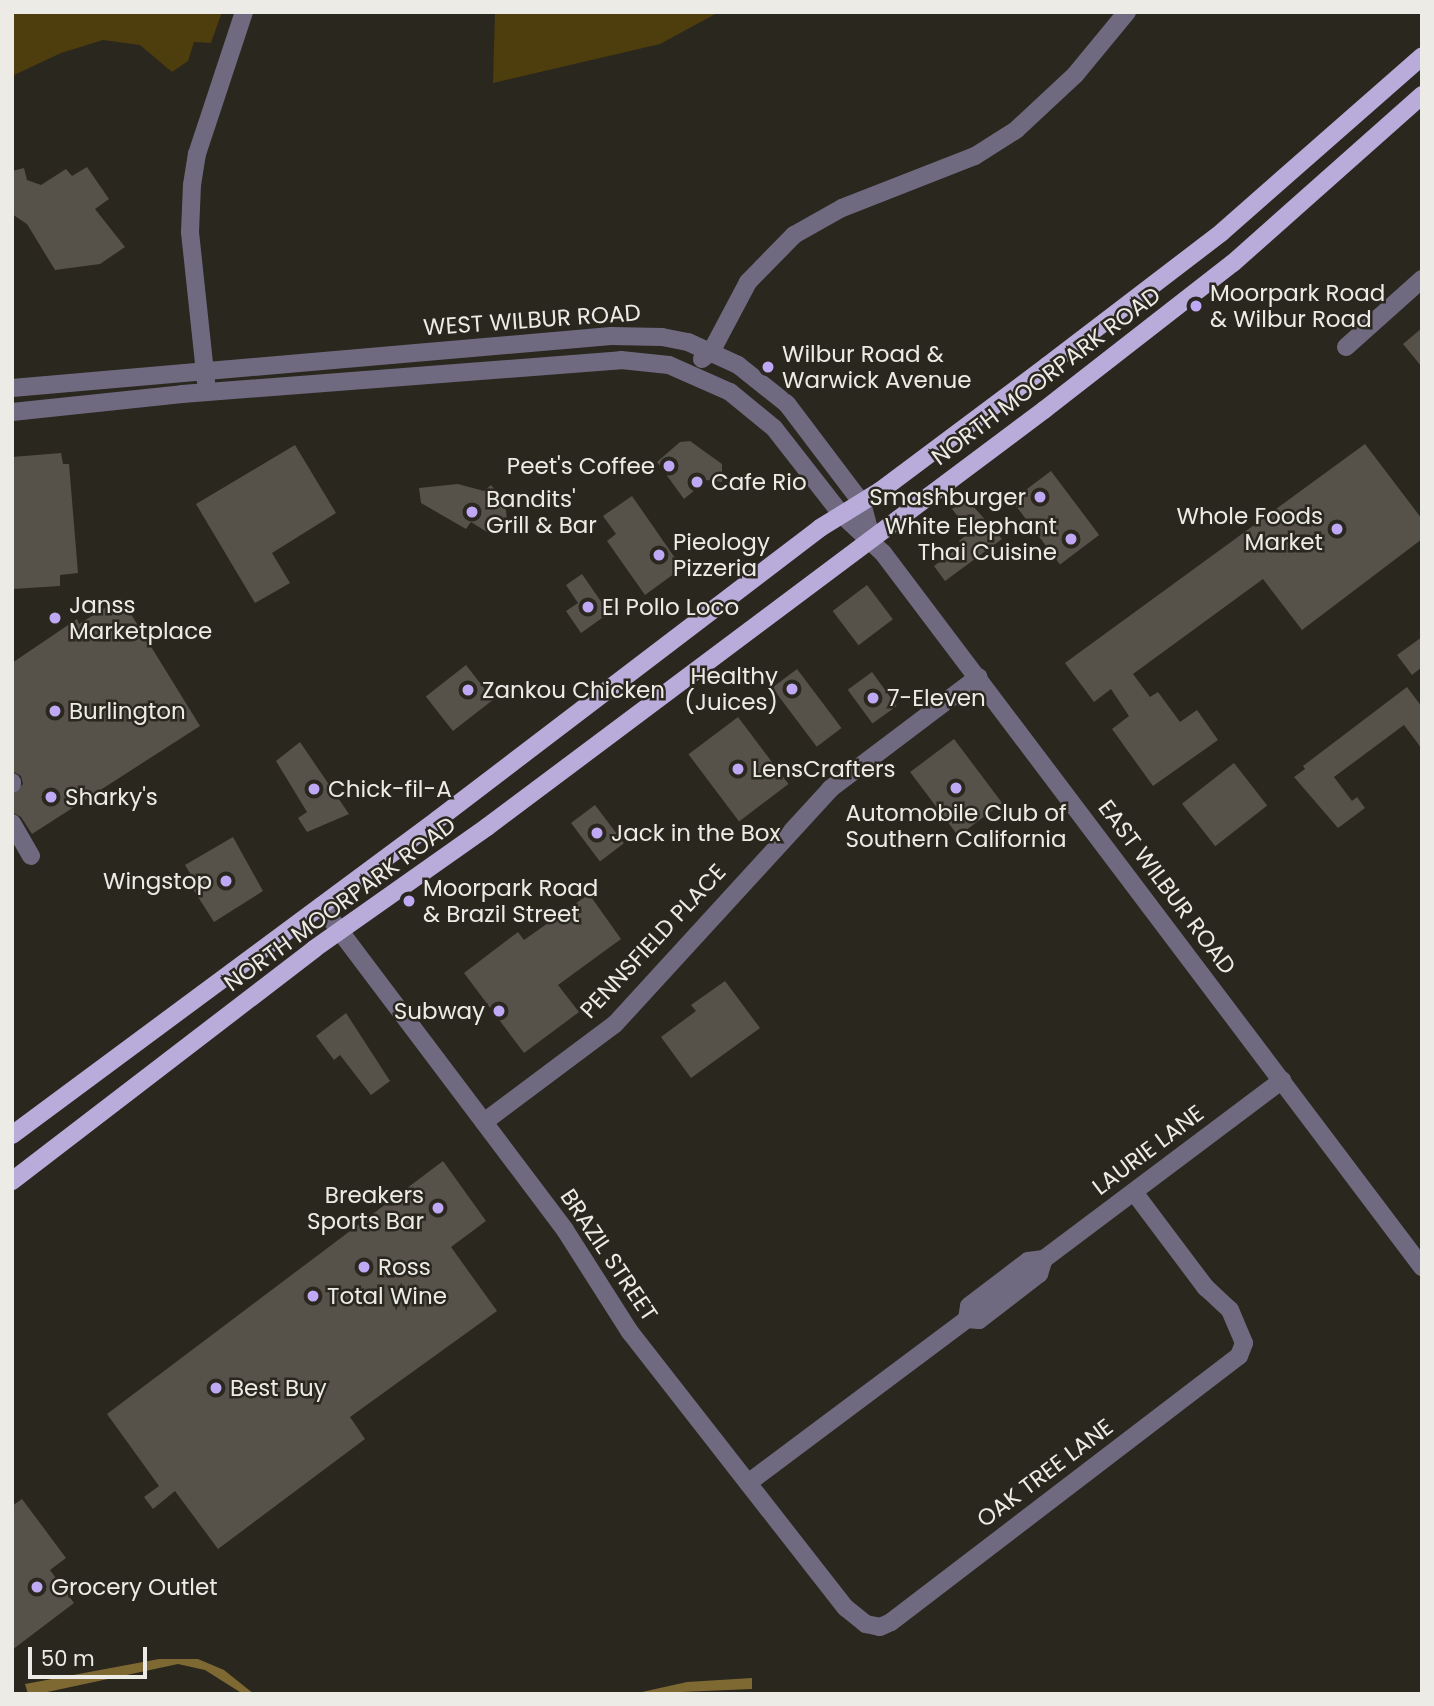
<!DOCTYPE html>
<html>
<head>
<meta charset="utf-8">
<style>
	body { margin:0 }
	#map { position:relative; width:1434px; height:1706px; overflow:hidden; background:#2a271f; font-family:Poppins,sans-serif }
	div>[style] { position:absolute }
	.green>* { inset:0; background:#4e3d0d }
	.water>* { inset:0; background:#7e6933 }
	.building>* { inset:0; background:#56524a; transform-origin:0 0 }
	.minor>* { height:18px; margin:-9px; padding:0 9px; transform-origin:9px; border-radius:9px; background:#706a80 }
	.major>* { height:18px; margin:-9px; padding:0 9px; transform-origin:9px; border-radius:9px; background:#b9acda }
	.dots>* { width:19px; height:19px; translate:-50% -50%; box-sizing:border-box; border:4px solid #2a271f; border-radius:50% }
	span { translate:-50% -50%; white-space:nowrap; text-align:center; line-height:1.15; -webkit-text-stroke:5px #2a271f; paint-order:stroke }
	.poi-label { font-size:23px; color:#edebe6 }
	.left { translate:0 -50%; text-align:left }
	.right { translate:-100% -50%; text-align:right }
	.street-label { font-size:23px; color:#edebe6 }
	.frame { position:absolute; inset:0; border:14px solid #edebe6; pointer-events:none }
	.scale { position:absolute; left:28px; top:1647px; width:119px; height:32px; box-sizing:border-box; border:4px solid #edebe6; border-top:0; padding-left:9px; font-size:21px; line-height:24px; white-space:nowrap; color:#edebe6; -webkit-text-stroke:5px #2a271f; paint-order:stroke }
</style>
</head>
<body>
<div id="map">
	<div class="green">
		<i style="clip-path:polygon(12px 12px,222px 12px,211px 43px,194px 42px,188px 61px,172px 72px,140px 45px,103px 40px,61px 53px,12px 76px)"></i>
		<i style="clip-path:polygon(495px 12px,719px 12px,660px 44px,493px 83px)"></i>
	</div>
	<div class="water">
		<i style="clip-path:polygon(159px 1659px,198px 1659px,224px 1670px,254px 1694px,243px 1694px,205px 1670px,178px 1664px,38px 1694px,28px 1694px,25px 1684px)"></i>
		<i style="clip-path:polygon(752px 1678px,752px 1689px,633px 1694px,687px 1682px)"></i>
	</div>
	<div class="building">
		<i style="clip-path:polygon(87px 167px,109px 199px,95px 209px,125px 247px,100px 264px,55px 270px,27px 224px,12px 214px,12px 171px,24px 168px,27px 180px,41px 185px,66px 169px,72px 176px)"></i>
		<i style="clip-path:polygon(1422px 328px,1422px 367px,1403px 344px)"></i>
		<i style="clip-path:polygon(690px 441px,722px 464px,722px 482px,707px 480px,684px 499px,657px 462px,680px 442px)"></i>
		<i style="clip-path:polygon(1365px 444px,1422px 519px,1422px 539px,1302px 630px,1263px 579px,1133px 674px,1150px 697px,1158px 692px,1180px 722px,1197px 710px,1218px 740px,1153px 786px,1112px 729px,1129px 716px,1111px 689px,1094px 702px,1065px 663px)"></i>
		<i style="clip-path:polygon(295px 445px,336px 513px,272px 553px,290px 583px,255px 603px,196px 504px)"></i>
		<i style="clip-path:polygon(61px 453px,63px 464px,69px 464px,78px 573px,60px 575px,60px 586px,12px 589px,12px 457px)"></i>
		<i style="left:1051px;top:471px;width:80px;height:49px;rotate:53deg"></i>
		<i style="clip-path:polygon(458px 484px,484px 491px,491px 485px,505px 502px,508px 528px,499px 526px,487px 532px,471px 522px,466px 529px,421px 503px,419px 488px)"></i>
		<i style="clip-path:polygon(632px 496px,682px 568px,645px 595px,607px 541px,616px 534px,603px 516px)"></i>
		<i style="clip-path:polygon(966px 498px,1002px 539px,945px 581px,934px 566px,962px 545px,959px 541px,970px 532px,952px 509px)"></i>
		<i style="clip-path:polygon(582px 574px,609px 613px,581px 633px,566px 611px,578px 603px,566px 585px)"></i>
		<i style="left:867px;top:585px;width:43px;height:43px;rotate:53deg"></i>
		<i style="clip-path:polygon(121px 598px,200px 726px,32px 834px,21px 817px,12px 812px,12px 795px,23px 784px,21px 776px,12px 771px,12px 663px,77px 619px,79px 624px)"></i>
		<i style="clip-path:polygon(1422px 637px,1422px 667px,1412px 675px,1397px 655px)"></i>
		<i style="left:466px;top:665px;width:44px;height:51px;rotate:52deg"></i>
		<i style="left:797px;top:669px;width:74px;height:31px;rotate:53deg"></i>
		<i style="left:872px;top:672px;width:42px;height:30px;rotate:54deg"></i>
		<i style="clip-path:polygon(1407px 687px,1422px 707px,1422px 749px,1404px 725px,1334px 777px,1352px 801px,1357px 797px,1365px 808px,1338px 828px,1294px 777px,1305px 769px,1303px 766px)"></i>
		<i style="left:738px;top:717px;width:84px;height:62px;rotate:53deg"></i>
		<i style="left:954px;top:739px;width:80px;height:55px;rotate:53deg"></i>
		<i style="clip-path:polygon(300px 742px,349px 814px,307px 832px,298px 818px,307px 812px,276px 761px)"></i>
		<i style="left:1234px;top:763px;width:54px;height:66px;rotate:52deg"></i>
		<i style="left:595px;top:805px;width:48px;height:30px;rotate:53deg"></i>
		<i style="clip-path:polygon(233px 837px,263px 891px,214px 922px,193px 889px,198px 886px,185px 865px)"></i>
		<i style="clip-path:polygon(589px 894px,621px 939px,558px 985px,579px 1012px,524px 1053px,464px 973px,518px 932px,524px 940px)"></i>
		<i style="clip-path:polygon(725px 981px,760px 1028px,691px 1078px,661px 1037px,696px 1011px,691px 1005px)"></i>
		<i style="clip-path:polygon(346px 1013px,390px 1081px,371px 1095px,340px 1055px,334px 1060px,316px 1036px)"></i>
		<i style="clip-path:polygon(443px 1161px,486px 1221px,451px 1247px,497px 1311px,350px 1417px,365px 1439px,218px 1549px,175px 1491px,153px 1509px,144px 1497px,159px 1486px,107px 1414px)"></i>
		<i style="clip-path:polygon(22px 1499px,66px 1558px,50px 1570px,74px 1603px,12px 1650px,12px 1506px)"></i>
	</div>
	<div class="minor">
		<i style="left:1346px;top:347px;width:102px;rotate:-41.8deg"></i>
		<i style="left:702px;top:359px;width:11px;rotate:-38deg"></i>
		<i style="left:711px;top:352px;width:79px;rotate:-62.1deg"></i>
		<i style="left:748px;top:282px;width:66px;rotate:-45.6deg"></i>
		<i style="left:794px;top:235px;width:55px;rotate:-29.4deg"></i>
		<i style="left:842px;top:208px;width:143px;rotate:-21.4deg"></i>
		<i style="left:975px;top:156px;width:49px;rotate:-32.4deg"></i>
		<i style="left:1016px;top:130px;width:81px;rotate:-43deg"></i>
		<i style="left:1075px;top:75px;width:82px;rotate:-50.5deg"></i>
		<i style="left:206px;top:382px;width:151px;rotate:-96.1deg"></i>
		<i style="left:190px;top:232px;width:47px;rotate:-87.6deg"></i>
		<i style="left:192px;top:185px;width:31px;rotate:-81deg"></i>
		<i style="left:197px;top:154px;width:150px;rotate:-71.7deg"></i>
		<i style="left:12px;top:388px;width:601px;rotate:-4.96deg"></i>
		<i style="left:611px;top:336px;width:51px;rotate:1.1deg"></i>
		<i style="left:662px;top:337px;width:26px;rotate:11deg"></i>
		<i style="left:688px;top:342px;width:55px;rotate:24.7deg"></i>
		<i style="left:738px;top:365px;width:63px;rotate:38.5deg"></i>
		<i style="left:787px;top:404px;width:124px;rotate:52.9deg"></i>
		<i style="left:862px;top:503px;width:35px;rotate:75deg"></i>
		<i style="left:12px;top:412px;width:171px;rotate:-6deg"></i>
		<i style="left:182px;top:394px;width:440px;rotate:-4.4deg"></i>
		<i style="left:621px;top:360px;width:48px;rotate:5.9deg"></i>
		<i style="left:669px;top:365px;width:67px;rotate:23.9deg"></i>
		<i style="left:730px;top:392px;width:57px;rotate:39.3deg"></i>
		<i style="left:774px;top:428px;width:110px;rotate:52deg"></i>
		<i style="left:842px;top:515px;width:56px;rotate:42.8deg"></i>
		<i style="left:883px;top:553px;width:895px;rotate:52.95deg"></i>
		<i style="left:12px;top:782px;width:2px;rotate:90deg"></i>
		<i style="left:12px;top:823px;width:38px;rotate:60deg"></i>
		<i style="left:321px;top:906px;width:406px;rotate:53deg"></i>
		<i style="left:565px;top:1230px;width:121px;rotate:57.5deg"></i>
		<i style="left:630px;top:1332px;width:350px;rotate:52deg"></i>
		<i style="left:846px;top:1608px;width:26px;rotate:39deg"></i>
		<i style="left:866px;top:1624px;width:14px;rotate:12deg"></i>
		<i style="left:880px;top:1627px;width:12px;rotate:-24deg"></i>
		<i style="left:891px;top:1622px;width:438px;rotate:-37.4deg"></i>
		<i style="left:1239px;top:1356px;width:14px;rotate:-69deg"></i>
		<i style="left:1244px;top:1343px;width:36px;rotate:-113deg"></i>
		<i style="left:1230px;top:1310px;width:33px;rotate:-137deg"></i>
		<i style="left:1206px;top:1288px;width:120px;rotate:-126.9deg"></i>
		<i style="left:484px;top:1122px;width:164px;rotate:-36.8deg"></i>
		<i style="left:615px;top:1024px;width:319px;rotate:-47.5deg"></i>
		<i style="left:830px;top:789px;width:186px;rotate:-37.1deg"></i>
		<i style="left:967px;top:1319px;width:13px;rotate:-81deg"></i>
		<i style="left:969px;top:1306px;width:74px;rotate:-37.3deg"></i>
		<i style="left:1028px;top:1261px;width:16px;rotate:-7deg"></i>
		<i style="left:1044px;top:1259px;width:298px;rotate:-36.9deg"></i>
		<i style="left:748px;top:1483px;width:274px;rotate:-36.8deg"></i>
		<i style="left:967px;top:1319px;width:12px;rotate:5deg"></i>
		<i style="left:979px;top:1320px;width:76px;rotate:-37.5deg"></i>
		<i style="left:1039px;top:1274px;width:16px;rotate:-72deg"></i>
	</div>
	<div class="major">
		<i style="left:12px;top:1135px;width:529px;rotate:-36.54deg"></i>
		<i style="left:437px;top:820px;width:482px;rotate:-37.3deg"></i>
		<i style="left:820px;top:528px;width:70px;rotate:-31.7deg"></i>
		<i style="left:880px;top:491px;width:209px;rotate:-36.8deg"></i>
		<i style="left:1047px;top:366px;width:220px;rotate:-37.4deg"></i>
		<i style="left:1222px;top:232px;width:266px;rotate:-41.3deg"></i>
		<i style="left:12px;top:1181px;width:381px;rotate:-37.5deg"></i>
		<i style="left:314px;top:949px;width:212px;rotate:-35.2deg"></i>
		<i style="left:487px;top:827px;width:696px;rotate:-36.82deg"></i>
		<i style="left:1044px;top:410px;width:239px;rotate:-37.9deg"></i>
		<i style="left:1233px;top:263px;width:253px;rotate:-41.6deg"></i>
	</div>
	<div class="dots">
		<i style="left:1196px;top:306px;background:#bfa9f4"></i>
		<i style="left:768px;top:367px;background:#bfa9f4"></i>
		<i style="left:669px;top:466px;background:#bfa9f4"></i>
		<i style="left:697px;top:482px;background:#bfa9f4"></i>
		<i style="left:1040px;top:497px;background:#bfa9f4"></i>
		<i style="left:472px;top:512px;background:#bfa9f4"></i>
		<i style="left:1337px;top:529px;background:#bfa9f4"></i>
		<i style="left:1071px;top:539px;background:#bfa9f4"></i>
		<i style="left:659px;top:555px;background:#bfa9f4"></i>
		<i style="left:588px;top:607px;background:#bfa9f4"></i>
		<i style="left:55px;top:618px;background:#bfa9f4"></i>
		<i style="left:792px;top:689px;background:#bfa9f4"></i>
		<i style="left:468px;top:690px;background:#bfa9f4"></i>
		<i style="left:873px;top:698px;background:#bfa9f4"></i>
		<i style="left:55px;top:711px;background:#bfa9f4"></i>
		<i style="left:738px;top:769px;background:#bfa9f4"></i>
		<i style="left:956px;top:788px;background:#bfa9f4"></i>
		<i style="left:314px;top:789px;background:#bfa9f4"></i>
		<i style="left:51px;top:797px;background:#bfa9f4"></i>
		<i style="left:597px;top:833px;background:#bfa9f4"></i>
		<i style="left:226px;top:881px;background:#bfa9f4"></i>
		<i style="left:409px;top:901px;background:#bfa9f4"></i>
		<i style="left:499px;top:1011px;background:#bfa9f4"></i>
		<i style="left:438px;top:1208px;background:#bfa9f4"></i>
		<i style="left:364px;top:1267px;background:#bfa9f4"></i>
		<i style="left:313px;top:1296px;background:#bfa9f4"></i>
		<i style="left:216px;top:1388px;background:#bfa9f4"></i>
		<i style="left:37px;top:1587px;background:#bfa9f4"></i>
	</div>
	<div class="poi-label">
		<span class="left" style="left:1210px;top:306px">Moorpark Road<br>&amp; Wilbur Road</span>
		<span class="left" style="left:782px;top:367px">Wilbur Road &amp;<br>Warwick Avenue</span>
		<span class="right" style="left:655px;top:466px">Peet's Coffee</span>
		<span class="left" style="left:711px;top:482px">Cafe Rio</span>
		<span class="right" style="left:1026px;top:497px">Smashburger</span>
		<span class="left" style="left:486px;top:512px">Bandits'<br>Grill &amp; Bar</span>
		<span class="right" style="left:1323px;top:529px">Whole Foods<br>Market</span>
		<span class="right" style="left:1057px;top:539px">White Elephant<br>Thai Cuisine</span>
		<span class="left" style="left:673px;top:555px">Pieology<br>Pizzeria</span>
		<span class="left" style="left:69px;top:618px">Janss<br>Marketplace</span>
		<span class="left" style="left:602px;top:607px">El Pollo Loco</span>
		<span class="right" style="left:778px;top:689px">Healthy<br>(Juices)</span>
		<span class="left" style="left:482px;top:690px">Zankou Chicken</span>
		<span class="left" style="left:887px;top:698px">7-Eleven</span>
		<span class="left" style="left:69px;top:711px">Burlington</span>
		<span class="left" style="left:752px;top:769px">LensCrafters</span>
		<span class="left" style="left:328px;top:789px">Chick-fil-A</span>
		<span class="left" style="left:65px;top:797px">Sharky's</span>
		<span style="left:956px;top:826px">Automobile Club of<br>Southern California</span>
		<span class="left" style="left:611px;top:833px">Jack in the Box</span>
		<span class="right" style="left:212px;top:881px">Wingstop</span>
		<span class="left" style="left:423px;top:901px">Moorpark Road<br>&amp; Brazil Street</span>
		<span class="right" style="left:485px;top:1011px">Subway</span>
		<span class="right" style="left:424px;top:1208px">Breakers<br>Sports Bar</span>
		<span class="left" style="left:378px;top:1267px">Ross</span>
		<span class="left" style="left:327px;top:1296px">Total Wine</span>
		<span class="left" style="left:230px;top:1388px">Best Buy</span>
		<span class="left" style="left:51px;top:1587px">Grocery Outlet</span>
	</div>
	<div class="street-label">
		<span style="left:532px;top:320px;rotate:-4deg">WEST WILBUR ROAD</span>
		<span style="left:1046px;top:376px;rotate:-37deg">NORTH MOORPARK ROAD</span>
		<span style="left:1167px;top:887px;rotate:53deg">EAST WILBUR ROAD</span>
		<span style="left:340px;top:904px;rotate:-36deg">NORTH MOORPARK ROAD</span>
		<span style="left:653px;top:941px;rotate:-47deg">PENNSFIELD PLACE</span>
		<span style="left:1148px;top:1150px;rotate:-37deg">LAURIE LANE</span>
		<span style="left:609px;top:1255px;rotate:56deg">BRAZIL STREET</span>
		<span style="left:1045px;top:1473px;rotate:-37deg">OAK TREE LANE</span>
	</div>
	<div class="frame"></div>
	<div class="scale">50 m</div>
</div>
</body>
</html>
